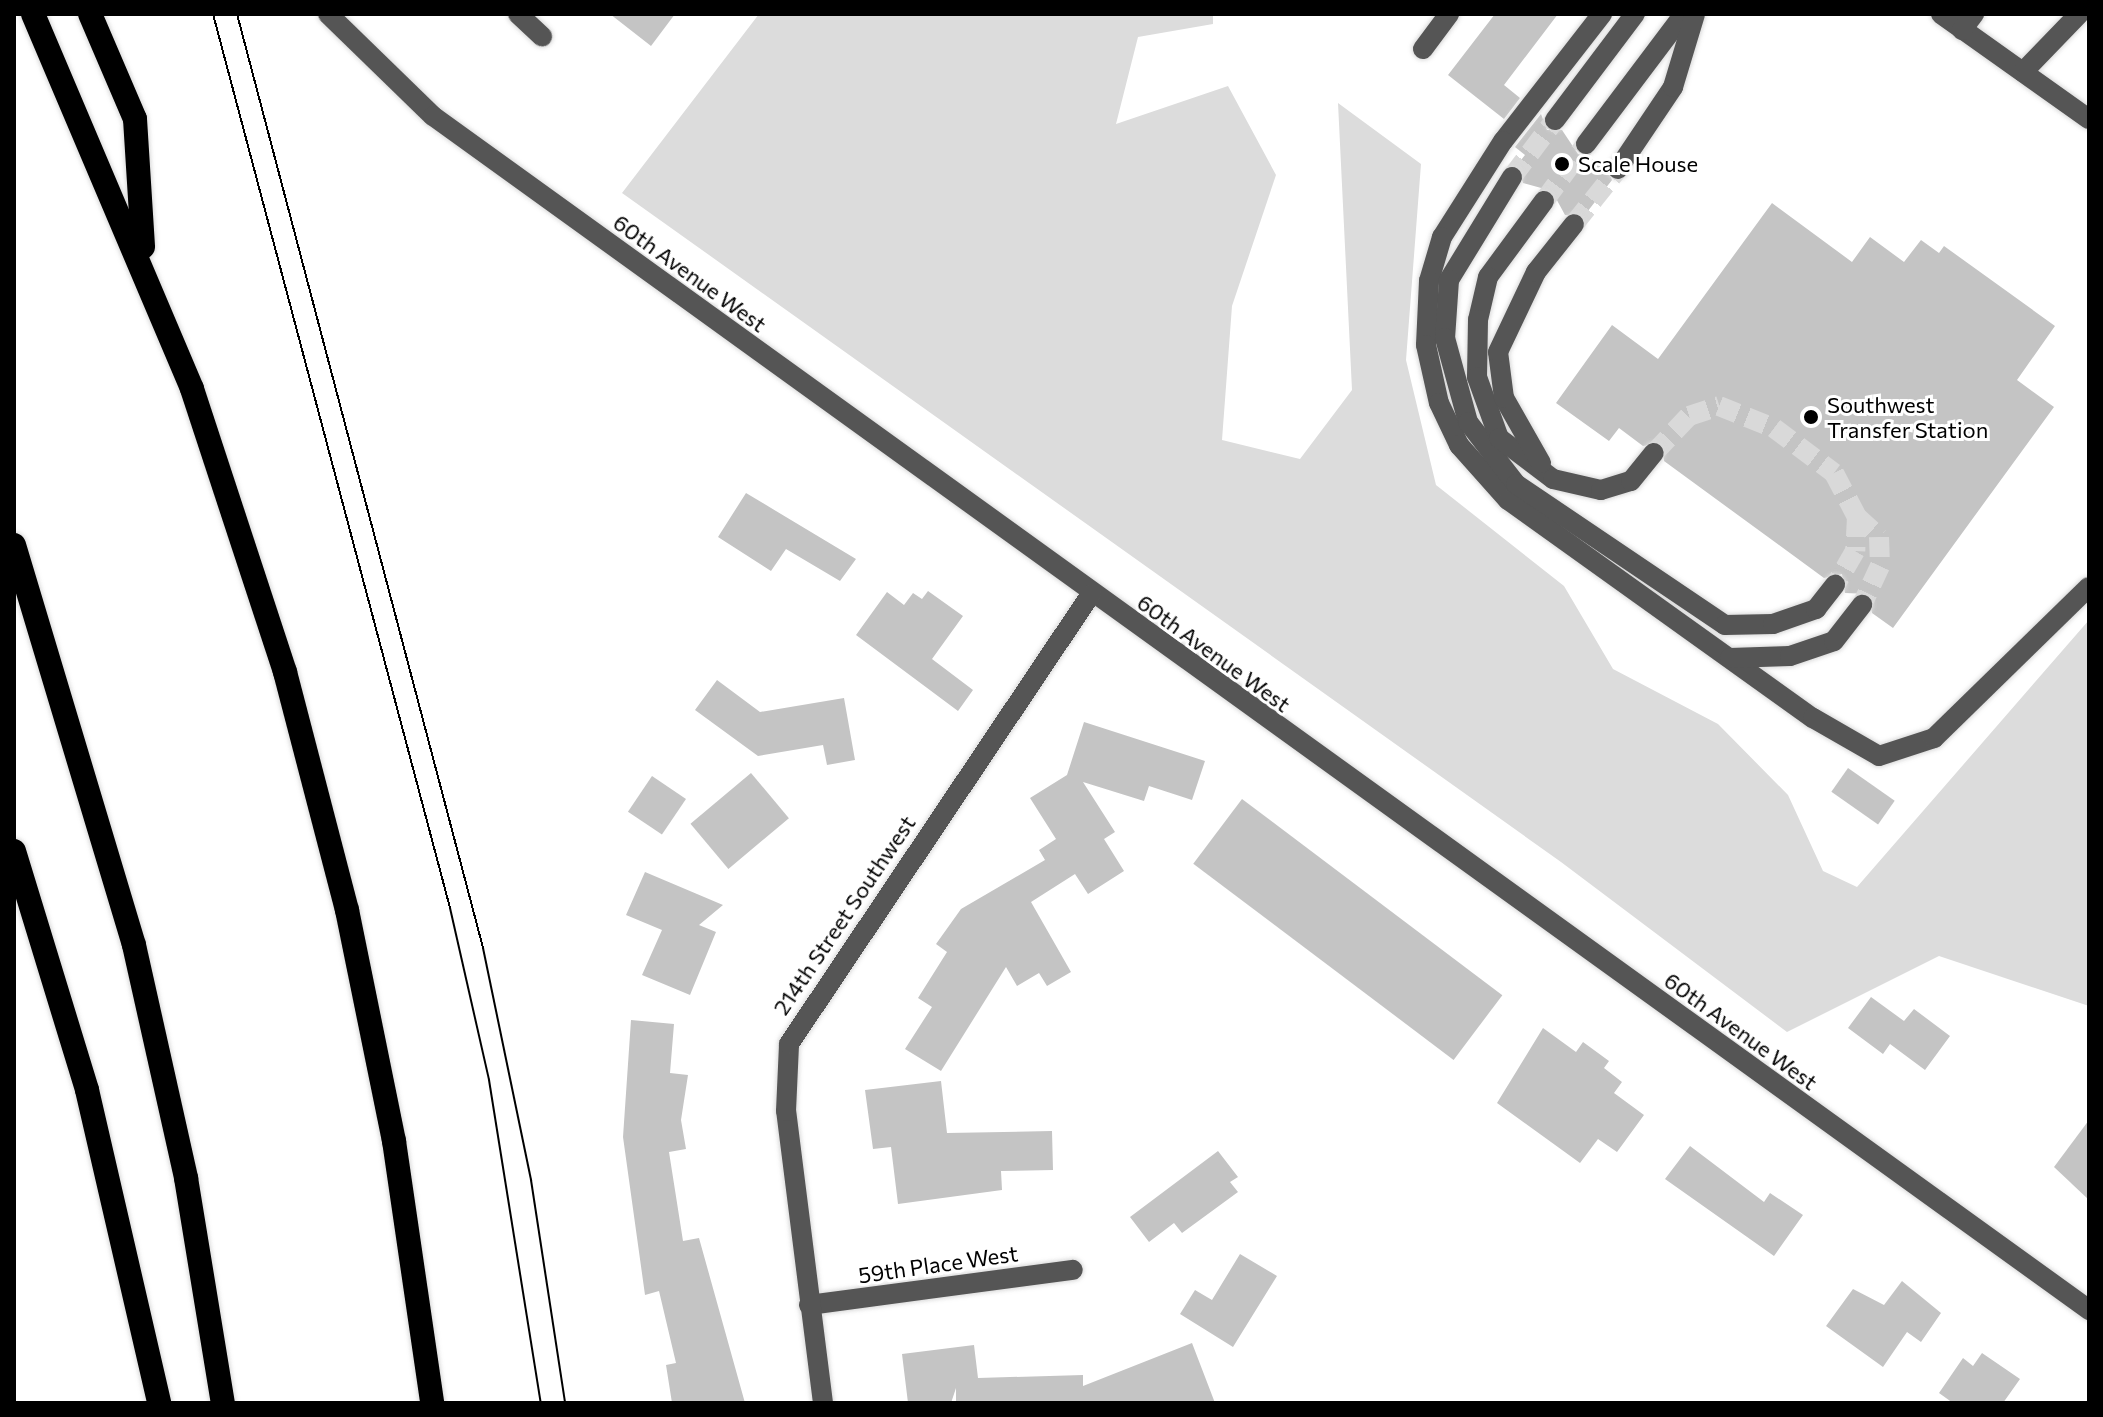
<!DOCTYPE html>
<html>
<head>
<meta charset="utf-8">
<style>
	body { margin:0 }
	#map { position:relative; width:2103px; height:1417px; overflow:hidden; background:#fff; font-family:Commissioner,sans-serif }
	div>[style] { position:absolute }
	.green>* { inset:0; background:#dcdcdc }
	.building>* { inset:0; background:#c4c4c4; transform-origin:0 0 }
	.minor-tunnel>* { height:20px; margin-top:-10px; transform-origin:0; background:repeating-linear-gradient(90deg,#d9d9d9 0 20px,transparent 0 30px) }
	.roads { filter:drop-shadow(0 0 2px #dbdbdb) drop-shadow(0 0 2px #dbdbdb) }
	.minor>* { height:20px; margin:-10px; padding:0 10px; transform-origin:10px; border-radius:10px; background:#555 }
	.highway>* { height:24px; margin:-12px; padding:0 12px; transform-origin:12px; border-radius:12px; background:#000 }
	.tram>* { height:2px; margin:-1px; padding:0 1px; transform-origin:1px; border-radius:1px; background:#000 }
	.dots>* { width:22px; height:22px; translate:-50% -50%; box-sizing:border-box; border:4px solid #fff; border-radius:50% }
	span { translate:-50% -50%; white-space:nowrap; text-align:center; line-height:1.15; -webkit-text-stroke:6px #fff; paint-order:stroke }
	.poi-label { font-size:22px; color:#000 }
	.left { translate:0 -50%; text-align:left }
	.street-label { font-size:22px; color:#000 }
	.frame { position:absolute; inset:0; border:16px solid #000; pointer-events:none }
</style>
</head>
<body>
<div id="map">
	<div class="green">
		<i style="clip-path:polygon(759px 14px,1213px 14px,1213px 24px,1138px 37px,1116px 124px,1228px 86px,1276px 175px,1232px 306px,1222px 440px,1300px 459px,1352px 390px,1338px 103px,1421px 164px,1406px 360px,1436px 485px,1564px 586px,1613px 669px,1718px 724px,1788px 795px,1823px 871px,1857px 887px,2089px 620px,2089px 1006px,1939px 956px,1787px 1032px,1561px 862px,622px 193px)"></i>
	</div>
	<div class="building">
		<i style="clip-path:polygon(610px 14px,675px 14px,651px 46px)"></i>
		<i style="clip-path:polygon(1495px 14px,1558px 14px,1504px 85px,1520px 98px,1504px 119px,1448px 75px)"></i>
		<i style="clip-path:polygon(1541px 114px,1547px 130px,1562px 130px,1578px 154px,1606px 165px,1612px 180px,1584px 216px,1565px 215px,1552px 191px,1523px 183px,1517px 165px,1525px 155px,1515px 147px)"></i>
		<i style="clip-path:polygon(1772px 203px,1852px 262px,1870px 237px,1904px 262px,1921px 240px,1939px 253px,1944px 246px,2055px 326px,2017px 380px,2054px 407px,1893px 628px,1872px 613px,1869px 594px,1845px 593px,1842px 574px,1824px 578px,1664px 461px,1662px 443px,1643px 446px,1619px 428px,1609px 441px,1556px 403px,1612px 325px,1658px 359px)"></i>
		<i style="clip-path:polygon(746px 493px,856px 559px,840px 581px,786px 549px,771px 571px,718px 537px)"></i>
		<i style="clip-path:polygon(928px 591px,963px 616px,932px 659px,973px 690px,958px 711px,856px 635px,887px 592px,904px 605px,913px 593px,922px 599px)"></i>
		<i style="clip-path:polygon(717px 680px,760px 712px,844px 698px,855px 760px,827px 765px,823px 745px,758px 756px,695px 710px)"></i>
		<i style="clip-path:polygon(1084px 722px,1205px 761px,1192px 800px,1149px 786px,1144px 801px,1083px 782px,1115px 832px,1104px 839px,1124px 871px,1088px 894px,1075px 874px,1031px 902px,1071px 972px,1047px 986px,1039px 973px,1017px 986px,1006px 967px,941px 1071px,905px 1049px,932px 1007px,918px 998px,947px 952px,936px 944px,961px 909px,1045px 860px,1039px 850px,1056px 839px,1030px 798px,1067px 775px)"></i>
		<i style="left:1848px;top:768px;width:57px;height:29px;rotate:35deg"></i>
		<i style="left:751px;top:773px;width:59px;height:79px;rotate:50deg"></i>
		<i style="left:652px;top:776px;width:41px;height:43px;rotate:34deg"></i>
		<i style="left:1242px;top:799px;width:326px;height:81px;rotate:37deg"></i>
		<i style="clip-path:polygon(645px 872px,723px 905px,699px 925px,716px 932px,690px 995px,642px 975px,662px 930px,626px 915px)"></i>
		<i style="clip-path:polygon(1871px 997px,1904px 1021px,1914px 1009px,1950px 1036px,1925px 1070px,1890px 1044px,1883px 1054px,1848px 1028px)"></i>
		<i style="clip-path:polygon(631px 1020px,674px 1024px,670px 1073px,688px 1075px,681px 1120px,686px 1149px,669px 1152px,683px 1241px,699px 1238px,745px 1403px,672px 1403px,666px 1365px,676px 1363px,659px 1291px,645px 1295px,623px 1137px)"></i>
		<i style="clip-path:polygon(1543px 1028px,1576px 1052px,1583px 1042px,1609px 1061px,1604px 1068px,1622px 1082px,1614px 1093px,1644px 1115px,1617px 1152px,1598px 1139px,1580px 1163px,1497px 1103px)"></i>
		<i style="clip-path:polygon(941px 1081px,947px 1133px,1052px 1131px,1053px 1170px,1001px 1171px,1002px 1190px,898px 1204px,891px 1147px,873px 1149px,865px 1090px)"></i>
		<i style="clip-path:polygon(2089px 1120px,2089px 1200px,2054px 1167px)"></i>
		<i style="clip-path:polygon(1690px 1146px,1764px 1202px,1770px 1193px,1803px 1215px,1774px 1256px,1665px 1179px)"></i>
		<i style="clip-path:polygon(1218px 1151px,1238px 1177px,1230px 1182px,1238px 1192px,1182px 1233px,1174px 1223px,1149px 1242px,1130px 1217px)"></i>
		<i style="clip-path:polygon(1240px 1254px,1277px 1276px,1233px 1347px,1180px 1314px,1195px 1290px,1212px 1300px)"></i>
		<i style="clip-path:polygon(1902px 1281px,1941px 1313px,1921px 1342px,1907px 1332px,1883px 1367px,1826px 1326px,1853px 1289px,1884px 1305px)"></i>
		<i style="clip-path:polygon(1192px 1343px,1215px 1403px,956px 1403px,956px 1388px,951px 1403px,908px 1403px,902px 1354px,974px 1345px,978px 1378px,1083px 1375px,1083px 1386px)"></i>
		<i style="clip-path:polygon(1982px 1353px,2020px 1379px,2003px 1403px,1953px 1403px,1939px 1393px,1963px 1358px,1973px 1366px)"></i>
	</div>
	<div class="minor-tunnel">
		<i style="left:1512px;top:177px;width:71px;rotate:-53deg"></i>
		<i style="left:1544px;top:201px;width:71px;rotate:-53.6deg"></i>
		<i style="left:1574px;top:224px;width:70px;rotate:-51.3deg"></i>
		<i style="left:1654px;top:453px;width:51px;rotate:-46.6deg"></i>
		<i style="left:1689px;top:416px;width:32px;rotate:-18deg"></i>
		<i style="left:1719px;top:406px;width:59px;rotate:21.8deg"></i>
		<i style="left:1774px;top:428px;width:75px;rotate:36.9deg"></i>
		<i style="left:1834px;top:473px;width:50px;rotate:62.4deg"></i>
		<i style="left:1857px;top:517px;width:34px;rotate:93deg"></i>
		<i style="left:1855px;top:551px;width:39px;rotate:120deg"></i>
		<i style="left:1857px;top:517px;width:30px;rotate:42deg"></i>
		<i style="left:1879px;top:537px;width:29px;rotate:88deg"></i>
		<i style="left:1880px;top:566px;width:43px;rotate:114.8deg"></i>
	</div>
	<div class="roads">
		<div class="minor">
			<i style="left:328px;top:14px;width:146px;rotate:44.2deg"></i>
			<i style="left:433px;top:116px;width:2042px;rotate:35.79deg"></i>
			<i style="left:518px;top:14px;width:33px;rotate:43deg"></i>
			<i style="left:1602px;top:14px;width:161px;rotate:127.9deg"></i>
			<i style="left:1503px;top:141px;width:114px;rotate:122.4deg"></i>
			<i style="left:1442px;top:237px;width:46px;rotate:106.5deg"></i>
			<i style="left:1429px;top:281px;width:64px;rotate:92.7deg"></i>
			<i style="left:1426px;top:345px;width:59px;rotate:77.4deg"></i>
			<i style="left:1439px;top:403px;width:47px;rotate:64.5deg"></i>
			<i style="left:1459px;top:445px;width:74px;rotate:48.3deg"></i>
			<i style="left:1508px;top:500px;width:375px;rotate:35.6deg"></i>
			<i style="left:1813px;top:718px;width:76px;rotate:29.9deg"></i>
			<i style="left:1879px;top:756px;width:58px;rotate:-18.1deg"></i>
			<i style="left:1934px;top:738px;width:216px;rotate:-44.3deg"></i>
			<i style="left:1941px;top:14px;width:181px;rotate:35.4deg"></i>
			<i style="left:1962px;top:30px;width:20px;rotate:-53deg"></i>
			<i style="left:1423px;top:49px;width:44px;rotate:-53.4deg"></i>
			<i style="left:2023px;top:72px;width:81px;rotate:-46deg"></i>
			<i style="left:1555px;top:120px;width:133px;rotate:-53deg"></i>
			<i style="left:1586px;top:144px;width:163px;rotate:-53deg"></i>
			<i style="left:1618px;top:169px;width:99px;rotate:-56.1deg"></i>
			<i style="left:1673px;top:87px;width:76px;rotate:-73.2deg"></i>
			<i style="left:1512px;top:177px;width:121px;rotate:121.5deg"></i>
			<i style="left:1449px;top:280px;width:58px;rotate:93.9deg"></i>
			<i style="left:1445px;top:338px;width:87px;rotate:74.7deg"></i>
			<i style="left:1468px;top:422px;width:78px;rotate:52.3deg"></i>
			<i style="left:1516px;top:484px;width:252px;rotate:34deg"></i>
			<i style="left:1725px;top:625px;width:48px;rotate:-1.2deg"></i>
			<i style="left:1773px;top:624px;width:46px;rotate:-19.2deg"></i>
			<i style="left:1816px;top:609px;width:31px;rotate:-52deg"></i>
			<i style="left:1544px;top:201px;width:94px;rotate:126.4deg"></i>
			<i style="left:1488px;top:277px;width:44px;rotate:103.1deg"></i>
			<i style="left:1478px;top:320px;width:57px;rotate:91deg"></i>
			<i style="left:1477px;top:377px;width:65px;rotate:70.2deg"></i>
			<i style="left:1499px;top:438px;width:68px;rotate:37.2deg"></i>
			<i style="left:1553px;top:479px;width:49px;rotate:12.9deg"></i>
			<i style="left:1601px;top:490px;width:31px;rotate:-17deg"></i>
			<i style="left:1631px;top:481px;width:36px;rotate:-51deg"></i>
			<i style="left:1541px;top:463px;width:75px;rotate:-119.6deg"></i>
			<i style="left:1504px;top:398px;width:46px;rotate:-97.4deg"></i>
			<i style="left:1498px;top:352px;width:89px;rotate:-64.6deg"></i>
			<i style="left:1536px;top:272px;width:61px;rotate:-51.6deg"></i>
			<i style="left:1730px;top:658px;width:60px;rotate:-1.9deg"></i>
			<i style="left:1790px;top:656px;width:46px;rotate:-18.8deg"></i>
			<i style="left:1834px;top:641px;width:46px;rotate:-52.1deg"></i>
			<i style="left:809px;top:1305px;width:266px;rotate:-7.6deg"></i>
			<i style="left:823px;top:1403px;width:294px;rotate:-97.2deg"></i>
			<i style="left:786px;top:1111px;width:67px;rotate:-87.4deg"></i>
			<i style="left:789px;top:1044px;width:542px;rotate:-56.13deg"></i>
		</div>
		<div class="highway">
			<i style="left:33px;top:14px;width:407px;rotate:67deg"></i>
			<i style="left:192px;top:389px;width:298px;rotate:71.8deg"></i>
			<i style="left:285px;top:672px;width:246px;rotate:75.4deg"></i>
			<i style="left:347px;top:910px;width:236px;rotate:78.5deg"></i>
			<i style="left:394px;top:1141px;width:265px;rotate:81.7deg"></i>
			<i style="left:90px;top:14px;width:114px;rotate:66.8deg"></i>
			<i style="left:135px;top:119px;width:128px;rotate:86.4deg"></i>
			<i style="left:14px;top:545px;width:418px;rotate:73.3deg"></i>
			<i style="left:134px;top:945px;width:239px;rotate:77.4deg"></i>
			<i style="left:186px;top:1178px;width:228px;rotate:80.7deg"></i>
			<i style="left:14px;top:851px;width:250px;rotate:73deg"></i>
			<i style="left:87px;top:1090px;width:321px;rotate:77deg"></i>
		</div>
	</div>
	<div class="tram">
		<i style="left:213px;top:14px;width:925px;rotate:75.15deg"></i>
		<i style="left:450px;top:908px;width:176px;rotate:77.2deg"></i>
		<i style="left:489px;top:1080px;width:327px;rotate:80.9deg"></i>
		<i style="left:237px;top:14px;width:966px;rotate:75.24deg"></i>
		<i style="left:483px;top:948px;width:237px;rotate:78.3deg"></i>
		<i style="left:531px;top:1180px;width:226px;rotate:81.3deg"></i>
	</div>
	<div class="dots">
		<i style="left:1562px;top:164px;background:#000"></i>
		<i style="left:1811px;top:417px;background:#000"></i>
	</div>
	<div class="poi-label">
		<span class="left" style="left:1578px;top:164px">Scale House</span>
		<span class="left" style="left:1827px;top:417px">Southwest<br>Transfer Station</span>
	</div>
	<div class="street-label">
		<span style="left:690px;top:273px;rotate:36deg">60th Avenue West</span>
		<span style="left:1214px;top:653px;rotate:36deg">60th Avenue West</span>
		<span style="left:844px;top:915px;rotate:-56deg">214th Street Southwest</span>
		<span style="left:1741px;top:1031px;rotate:36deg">60th Avenue West</span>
		<span style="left:938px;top:1264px;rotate:-8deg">59th Place West</span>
	</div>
	<div class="frame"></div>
</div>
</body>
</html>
